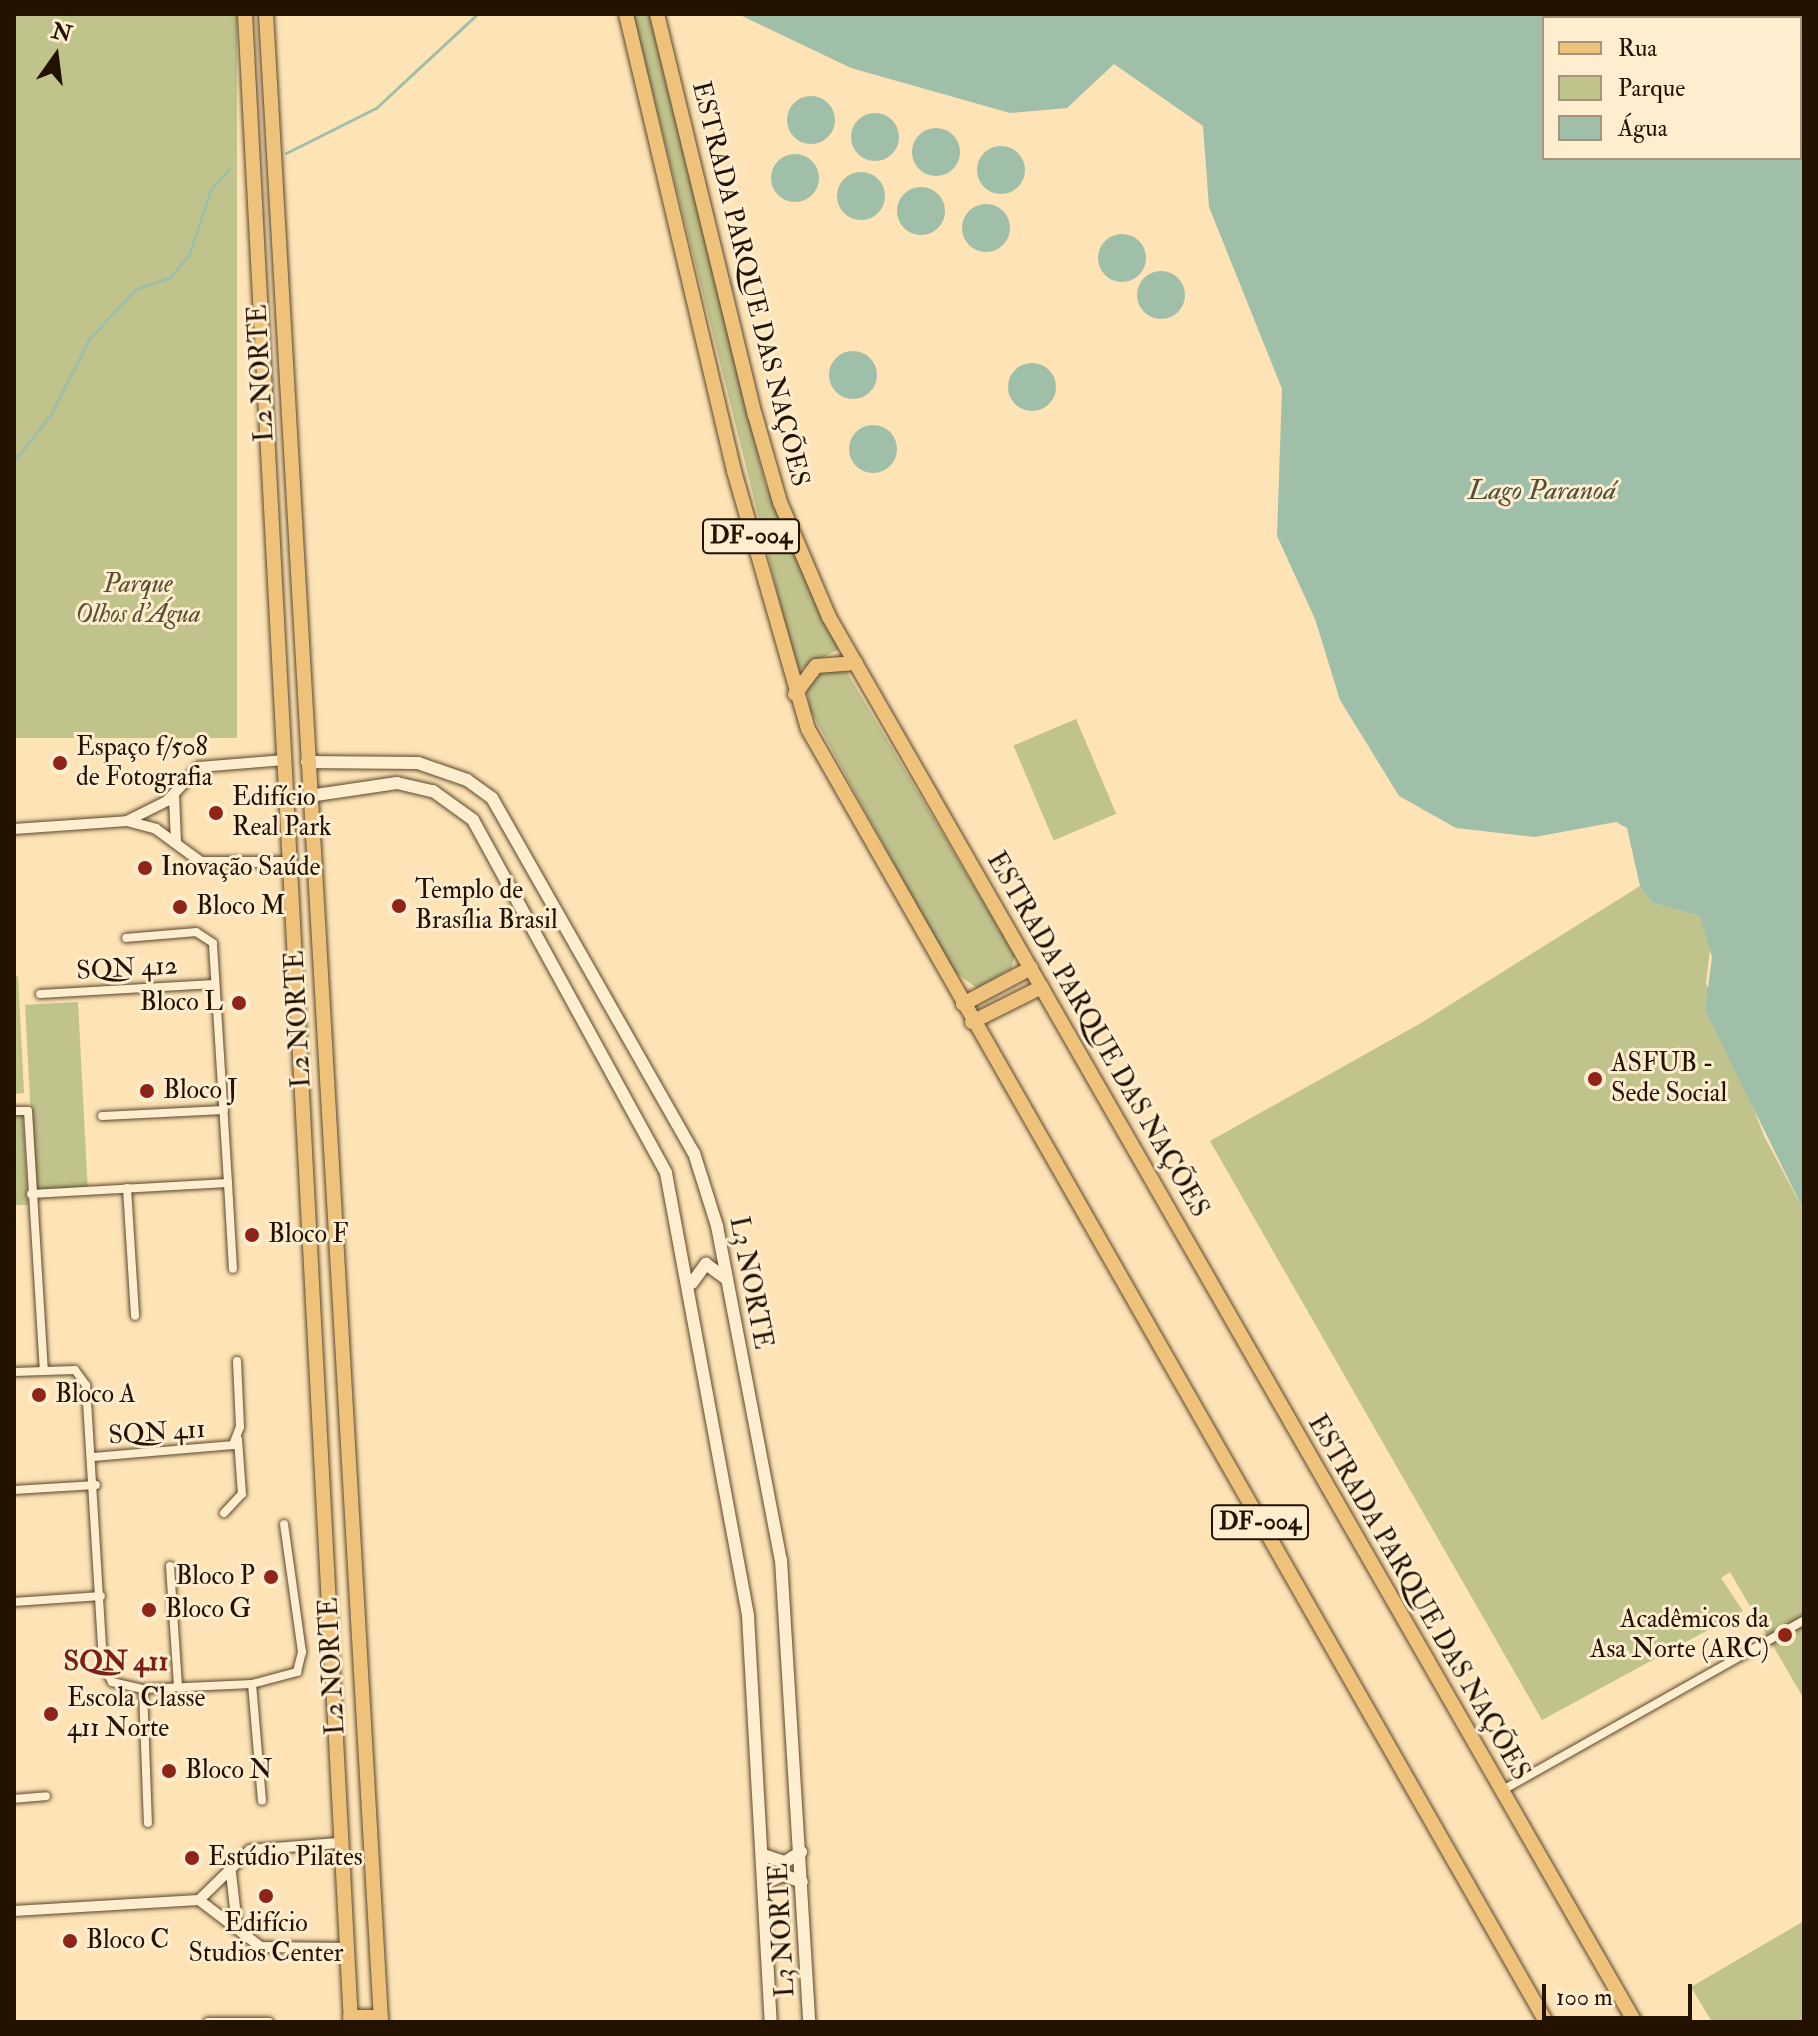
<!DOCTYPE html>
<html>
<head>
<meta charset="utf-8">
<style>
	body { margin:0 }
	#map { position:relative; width:1818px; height:2036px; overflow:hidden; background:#fde3b5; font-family:"IM FELL Double Pica",serif }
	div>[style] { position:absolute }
	.green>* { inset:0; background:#c0c38c; transform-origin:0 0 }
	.water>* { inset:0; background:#a0bfa9 }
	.round { border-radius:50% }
	.stream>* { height:3px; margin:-1.5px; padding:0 1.5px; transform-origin:1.5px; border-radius:1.5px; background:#a0bfa9 }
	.roads { filter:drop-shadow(0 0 2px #5a462d) drop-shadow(0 0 2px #5a462d) }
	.minor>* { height:8px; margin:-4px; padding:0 4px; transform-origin:4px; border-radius:4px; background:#feedcf }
	.tertiary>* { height:10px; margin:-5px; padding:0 5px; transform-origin:5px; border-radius:5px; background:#feedcf }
	.secondary>* { height:12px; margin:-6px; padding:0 6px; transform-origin:6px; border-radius:6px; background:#feedcf }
	.primary>* { height:14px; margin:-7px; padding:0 7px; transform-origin:7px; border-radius:7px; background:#eec27a }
	.trunk>* { height:14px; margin:-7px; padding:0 7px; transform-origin:7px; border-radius:7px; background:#eec27a }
	.dots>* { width:22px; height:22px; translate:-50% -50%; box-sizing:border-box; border:4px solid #feedcf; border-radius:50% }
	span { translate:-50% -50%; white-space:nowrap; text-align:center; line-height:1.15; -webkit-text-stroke:6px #feedcf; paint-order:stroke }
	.shield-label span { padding:2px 6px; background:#feedcf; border:2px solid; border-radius:6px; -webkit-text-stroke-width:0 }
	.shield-label { font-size:24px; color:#231200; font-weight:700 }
	.street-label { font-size:26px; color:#231200 }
	.park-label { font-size:26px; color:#5a5031; font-style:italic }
	.poi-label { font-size:26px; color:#231200 }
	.left { translate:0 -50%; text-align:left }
	.right { translate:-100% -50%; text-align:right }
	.water-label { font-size:28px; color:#4f4f3b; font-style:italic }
	.neighbourhood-label { font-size:28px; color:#7a1f14; font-weight:700 }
	.frame { position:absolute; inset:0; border:16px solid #231200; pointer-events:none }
	.legend { position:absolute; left:1542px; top:16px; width:260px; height:144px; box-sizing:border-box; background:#feedcf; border:2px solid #a6957c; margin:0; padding:10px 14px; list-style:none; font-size:24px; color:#231200 }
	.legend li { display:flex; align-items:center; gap:16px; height:40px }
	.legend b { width:40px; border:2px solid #a6957c }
	.north { position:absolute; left:16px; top:16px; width:80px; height:80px; -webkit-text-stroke:6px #feedcf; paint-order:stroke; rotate:14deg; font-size:22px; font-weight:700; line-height:32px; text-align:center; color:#231200 }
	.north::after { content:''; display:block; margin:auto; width:28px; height:36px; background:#231200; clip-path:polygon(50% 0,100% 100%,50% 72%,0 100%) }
	.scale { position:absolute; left:1542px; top:1984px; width:150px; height:36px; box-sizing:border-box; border:4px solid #231200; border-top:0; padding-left:10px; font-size:24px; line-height:28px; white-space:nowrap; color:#231200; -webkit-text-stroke:6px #feedcf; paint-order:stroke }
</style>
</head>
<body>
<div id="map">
	<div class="green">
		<i style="left:14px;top:14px;width:223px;height:724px"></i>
		<i style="clip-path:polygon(633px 14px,649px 14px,765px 483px,839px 649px,797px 671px)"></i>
		<i style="clip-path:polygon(845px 669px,1015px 956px,1011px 969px,977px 988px,953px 971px,810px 710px,807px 689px,821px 670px)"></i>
		<i style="left:1076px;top:719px;width:103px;height:68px;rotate:67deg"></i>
		<i style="clip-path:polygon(1640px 886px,1652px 903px,1700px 916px,1711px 941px,1706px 983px,1764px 1136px,1804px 1211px,1804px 1699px,1730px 1572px,1721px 1578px,1743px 1611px,1542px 1720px,1210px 1141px,1421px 1023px)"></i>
		<i style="clip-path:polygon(18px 976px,24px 1093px,14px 1094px,14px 977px)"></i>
		<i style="left:78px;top:1002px;width:185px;height:53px;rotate:87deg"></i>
		<i style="clip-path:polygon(14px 1115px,23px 1115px,28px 1205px,14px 1205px)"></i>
		<i style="clip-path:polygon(1804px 1921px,1804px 2022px,1712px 2022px,1691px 1987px)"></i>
	</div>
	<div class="water">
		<i style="clip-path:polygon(evenodd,738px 14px,1804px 14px,1804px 1211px,1705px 1010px,1712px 957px,1700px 916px,1652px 903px,1640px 886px,1627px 828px,1616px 822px,1535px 837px,1456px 828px,1399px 796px,1340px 700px,1315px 619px,1277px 536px,1282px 389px,1209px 207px,1203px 126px,1114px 64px,1067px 108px,1010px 113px,851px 68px,738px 14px,1544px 18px,1800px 18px,1800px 158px,1544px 158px,1544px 18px)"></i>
		<i class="round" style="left:787px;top:96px;width:48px;height:48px"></i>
		<i class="round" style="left:851px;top:113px;width:48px;height:48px"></i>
		<i class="round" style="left:912px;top:128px;width:48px;height:48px"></i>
		<i class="round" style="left:977px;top:146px;width:48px;height:48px"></i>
		<i class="round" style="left:771px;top:154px;width:48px;height:48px"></i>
		<i class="round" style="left:837px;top:172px;width:48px;height:48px"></i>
		<i class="round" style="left:897px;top:187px;width:48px;height:48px"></i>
		<i class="round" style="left:962px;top:204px;width:48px;height:48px"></i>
		<i class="round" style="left:1098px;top:234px;width:48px;height:48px"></i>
		<i class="round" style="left:1137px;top:271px;width:48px;height:48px"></i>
		<i class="round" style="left:829px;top:351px;width:48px;height:48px"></i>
		<i class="round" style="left:1008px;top:363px;width:48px;height:48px"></i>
		<i class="round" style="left:849px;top:425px;width:48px;height:48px"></i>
	</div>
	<div class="stream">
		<i style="left:286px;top:153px;width:101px;rotate:-26.6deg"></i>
		<i style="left:376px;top:108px;width:138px;rotate:-42.9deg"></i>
		<i style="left:14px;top:461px;width:60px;rotate:-51.8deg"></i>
		<i style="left:51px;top:414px;width:84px;rotate:-63.1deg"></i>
		<i style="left:89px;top:339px;width:69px;rotate:-46.8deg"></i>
		<i style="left:136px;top:289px;width:36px;rotate:-19deg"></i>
		<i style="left:170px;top:277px;width:29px;rotate:-49deg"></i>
		<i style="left:189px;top:255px;width:70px;rotate:-71.6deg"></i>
		<i style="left:211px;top:189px;width:27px;rotate:-48deg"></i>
	</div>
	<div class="roads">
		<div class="minor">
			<i style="left:40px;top:994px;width:175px;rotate:-3.3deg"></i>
			<i style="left:14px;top:1111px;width:14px"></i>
			<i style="left:28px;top:1111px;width:259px;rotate:86.5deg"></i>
			<i style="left:102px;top:1116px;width:122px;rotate:-2.8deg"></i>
			<i style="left:228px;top:1183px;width:86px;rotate:86.7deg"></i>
			<i style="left:127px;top:1188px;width:128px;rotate:86.4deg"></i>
			<i style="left:31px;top:1194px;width:197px;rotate:-3.2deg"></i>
			<i style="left:228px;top:1183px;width:240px;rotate:-93.6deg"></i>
			<i style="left:213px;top:943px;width:20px;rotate:-147deg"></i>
			<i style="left:196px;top:932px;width:70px;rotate:175.1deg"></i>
			<i style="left:14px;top:1372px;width:61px;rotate:-1.9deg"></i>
			<i style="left:75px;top:1370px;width:19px;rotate:54deg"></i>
			<i style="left:86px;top:1385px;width:281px;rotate:86.5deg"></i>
			<i style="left:103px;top:1665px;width:19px;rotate:62deg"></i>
			<i style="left:112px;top:1682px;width:32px;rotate:13deg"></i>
			<i style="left:143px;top:1689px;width:109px;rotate:-2.6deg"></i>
			<i style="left:252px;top:1684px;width:47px;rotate:-14.9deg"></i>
			<i style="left:297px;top:1672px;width:21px;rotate:-76deg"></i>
			<i style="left:302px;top:1652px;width:129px;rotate:-98deg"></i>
			<i style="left:93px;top:1457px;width:141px;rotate:-4.9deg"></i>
			<i style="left:233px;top:1445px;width:19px;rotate:-69deg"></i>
			<i style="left:240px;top:1427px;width:66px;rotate:-92.6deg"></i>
			<i style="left:14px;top:1490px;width:82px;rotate:-3.5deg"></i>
			<i style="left:224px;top:1513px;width:26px;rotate:-47deg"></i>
			<i style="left:242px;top:1494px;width:55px;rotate:-94.2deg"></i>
			<i style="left:170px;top:1566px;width:120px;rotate:86.2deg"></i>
			<i style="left:14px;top:1602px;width:87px;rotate:-3.9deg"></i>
			<i style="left:252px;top:1684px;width:117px;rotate:85.1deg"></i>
			<i style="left:143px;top:1689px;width:134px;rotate:87.9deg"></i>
			<i style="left:1501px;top:1791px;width:348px;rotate:-29.4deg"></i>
			<i style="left:14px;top:1799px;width:32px;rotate:-5deg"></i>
			<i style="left:208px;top:2022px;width:61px"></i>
		</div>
		<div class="tertiary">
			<i style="left:174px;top:795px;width:48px;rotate:87.6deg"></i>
			<i style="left:127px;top:821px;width:45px;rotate:-26.6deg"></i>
			<i style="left:167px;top:801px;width:47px;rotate:-46.7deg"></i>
			<i style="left:199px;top:767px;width:86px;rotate:-4.7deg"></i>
			<i style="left:14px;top:829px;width:113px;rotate:-4deg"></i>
			<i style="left:127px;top:821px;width:30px;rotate:15deg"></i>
			<i style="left:156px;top:829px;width:56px;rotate:36.3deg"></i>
			<i style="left:201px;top:862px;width:89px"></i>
			<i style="left:231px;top:1873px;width:53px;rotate:83.5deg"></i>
			<i style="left:199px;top:1900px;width:78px;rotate:37.2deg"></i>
			<i style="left:261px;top:1947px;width:84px;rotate:0.7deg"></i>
			<i style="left:14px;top:1911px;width:185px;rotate:-3.4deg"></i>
			<i style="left:199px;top:1900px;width:71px;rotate:-44.4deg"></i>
			<i style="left:250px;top:1850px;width:88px;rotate:-4.5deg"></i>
		</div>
		<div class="secondary">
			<i style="left:307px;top:762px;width:111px;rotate:0.5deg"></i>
			<i style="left:418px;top:763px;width:52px;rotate:19.1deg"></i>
			<i style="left:467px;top:780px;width:31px;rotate:36deg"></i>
			<i style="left:492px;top:798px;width:408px;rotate:60.4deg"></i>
			<i style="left:694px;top:1153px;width:77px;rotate:72.5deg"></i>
			<i style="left:717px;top:1226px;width:340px;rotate:79.2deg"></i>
			<i style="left:781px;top:1560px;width:463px;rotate:86.5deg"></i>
			<i style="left:309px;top:796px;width:89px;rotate:-8.4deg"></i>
			<i style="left:397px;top:783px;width:37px;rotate:13deg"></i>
			<i style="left:433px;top:791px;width:49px;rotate:35.9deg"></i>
			<i style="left:473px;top:820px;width:402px;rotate:61.3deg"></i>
			<i style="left:666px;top:1173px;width:451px;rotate:79.5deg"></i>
			<i style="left:748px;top:1616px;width:407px;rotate:86.8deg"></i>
			<i style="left:692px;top:1283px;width:24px;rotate:-54deg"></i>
			<i style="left:706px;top:1264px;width:24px;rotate:36deg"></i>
			<i style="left:763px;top:1855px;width:23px;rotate:18deg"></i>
			<i style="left:785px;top:1862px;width:19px;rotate:-32deg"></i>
			<i style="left:765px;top:1883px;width:20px;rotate:-24deg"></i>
			<i style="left:783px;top:1875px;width:20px;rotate:20deg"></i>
		</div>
		<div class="primary">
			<i style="left:245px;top:14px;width:2011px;rotate:86.98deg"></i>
			<i style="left:266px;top:14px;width:2011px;rotate:86.72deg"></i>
			<i style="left:350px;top:2017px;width:31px"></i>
		</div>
		<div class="trunk">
			<i style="left:626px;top:14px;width:470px;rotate:76.7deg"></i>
			<i style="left:734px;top:471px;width:268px;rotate:74deg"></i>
			<i style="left:808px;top:729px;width:1489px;rotate:60.28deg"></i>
			<i style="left:657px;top:14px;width:413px;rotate:76.3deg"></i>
			<i style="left:755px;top:415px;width:91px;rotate:74deg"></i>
			<i style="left:780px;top:502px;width:125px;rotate:66.9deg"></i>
			<i style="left:829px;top:617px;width:1620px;rotate:60.16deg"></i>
			<i style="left:795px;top:694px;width:35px;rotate:-53deg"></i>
			<i style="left:816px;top:666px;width:40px;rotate:-4.3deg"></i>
			<i style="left:963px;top:1004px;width:77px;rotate:-27.9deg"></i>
			<i style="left:972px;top:1022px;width:78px;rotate:-26.6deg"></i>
		</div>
	</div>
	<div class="dots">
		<i style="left:60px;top:763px;background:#8f2418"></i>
		<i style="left:216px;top:813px;background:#8f2418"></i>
		<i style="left:145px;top:868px;background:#8f2418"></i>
		<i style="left:399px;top:906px;background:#8f2418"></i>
		<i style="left:180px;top:907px;background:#8f2418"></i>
		<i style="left:239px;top:1003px;background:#8f2418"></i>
		<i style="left:1595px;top:1079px;background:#8f2418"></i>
		<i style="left:147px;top:1091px;background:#8f2418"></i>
		<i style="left:252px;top:1235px;background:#8f2418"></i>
		<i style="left:39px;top:1395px;background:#8f2418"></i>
		<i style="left:271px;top:1577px;background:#8f2418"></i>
		<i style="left:149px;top:1610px;background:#8f2418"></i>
		<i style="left:1785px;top:1635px;background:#8f2418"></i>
		<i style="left:51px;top:1714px;background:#8f2418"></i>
		<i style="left:169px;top:1771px;background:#8f2418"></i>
		<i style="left:192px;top:1858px;background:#8f2418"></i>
		<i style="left:266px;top:1896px;background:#8f2418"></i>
		<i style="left:70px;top:1941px;background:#8f2418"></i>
	</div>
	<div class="shield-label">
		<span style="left:751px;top:536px">DF-004</span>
		<span style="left:1260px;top:1522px">DF-004</span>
	</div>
	<div class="street-label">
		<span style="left:750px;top:284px;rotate:76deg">ESTRADA PARQUE DAS NAÇÕES</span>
		<span style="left:262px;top:373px;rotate:-93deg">L2 NORTE</span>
		<span style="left:127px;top:969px;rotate:-3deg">SQN 412</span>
		<span style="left:299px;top:1019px;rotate:-93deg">L2 NORTE</span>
		<span style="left:1097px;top:1035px;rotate:60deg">ESTRADA PARQUE DAS NAÇÕES</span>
		<span style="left:750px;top:1283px;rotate:79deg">L3 NORTE</span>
		<span style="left:157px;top:1433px;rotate:-4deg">SQN 411</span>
		<span style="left:1418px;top:1598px;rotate:60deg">ESTRADA PARQUE DAS NAÇÕES</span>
		<span style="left:333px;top:1666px;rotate:-93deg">L2 NORTE</span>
		<span style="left:783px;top:1930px;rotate:-93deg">L3 NORTE</span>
	</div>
	<div class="park-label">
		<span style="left:138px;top:600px">Parque<br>Olhos d'Água</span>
	</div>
	<div class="poi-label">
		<span class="left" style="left:76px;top:763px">Espaço f/508<br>de Fotografia</span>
		<span class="left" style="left:232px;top:813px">Edifício<br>Real Park</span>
		<span class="left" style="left:161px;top:868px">Inovação Saúde</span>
		<span class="left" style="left:415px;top:906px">Templo de<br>Brasília Brasil</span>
		<span class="left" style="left:196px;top:907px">Bloco M</span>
		<span class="right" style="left:223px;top:1003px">Bloco L</span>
		<span class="left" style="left:1611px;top:1079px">ASFUB -<br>Sede Social</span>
		<span class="left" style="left:163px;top:1091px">Bloco J</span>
		<span class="left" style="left:268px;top:1235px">Bloco F</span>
		<span class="left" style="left:55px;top:1395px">Bloco A</span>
		<span class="right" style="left:255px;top:1577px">Bloco P</span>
		<span class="left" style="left:165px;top:1610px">Bloco G</span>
		<span class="right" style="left:1769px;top:1635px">Acadêmicos da<br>Asa Norte (ARC)</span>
		<span class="left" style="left:67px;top:1714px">Escola Classe<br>411 Norte</span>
		<span class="left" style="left:185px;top:1771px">Bloco N</span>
		<span class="left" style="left:208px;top:1858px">Estúdio Pilates</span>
		<span style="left:266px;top:1939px">Edifício<br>Studios Center</span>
		<span class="left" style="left:86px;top:1941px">Bloco C</span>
	</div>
	<div class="water-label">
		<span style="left:1542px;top:491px">Lago Paranoá</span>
	</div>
	<div class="neighbourhood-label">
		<span style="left:116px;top:1662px">SQN 411</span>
	</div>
	<div class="frame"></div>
	<ul class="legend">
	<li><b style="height:10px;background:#eec27a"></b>Rua</li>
	<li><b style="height:22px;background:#c0c38c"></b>Parque</li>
	<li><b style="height:22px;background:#a0bfa9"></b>Água</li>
	</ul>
	<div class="north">N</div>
	<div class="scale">100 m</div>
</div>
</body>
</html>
